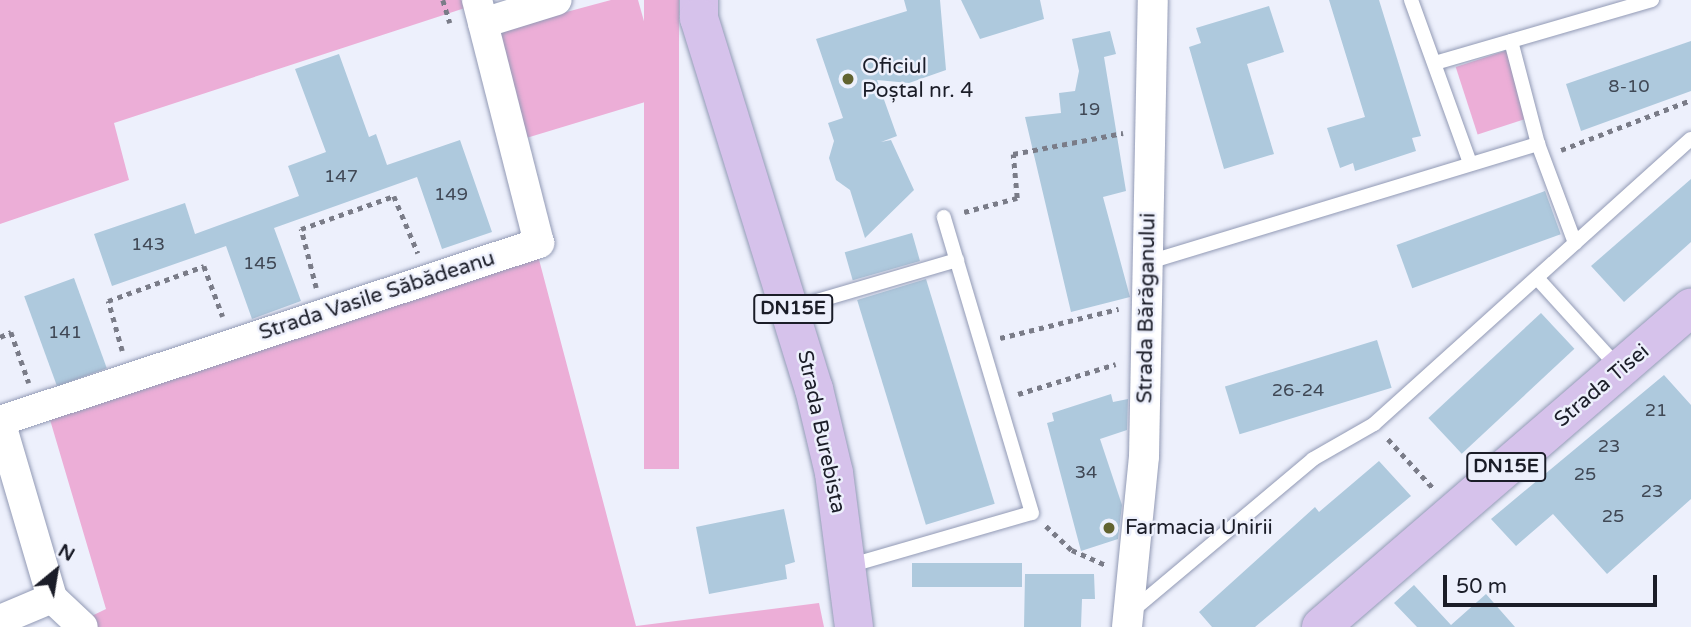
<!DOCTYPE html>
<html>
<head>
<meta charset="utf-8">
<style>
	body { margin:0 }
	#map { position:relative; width:1691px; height:627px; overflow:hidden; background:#edf0fc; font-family:"Varela Round",sans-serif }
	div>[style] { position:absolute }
	.green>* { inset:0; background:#ecaed7; transform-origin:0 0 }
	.building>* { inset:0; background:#aec9dd; transform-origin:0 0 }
	.path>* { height:4.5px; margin-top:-2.25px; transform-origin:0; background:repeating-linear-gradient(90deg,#7a7c88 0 5px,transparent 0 10px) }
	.roads { filter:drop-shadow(0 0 2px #929ab5) drop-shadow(0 0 2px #929ab5) }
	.service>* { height:14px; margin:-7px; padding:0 7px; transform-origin:7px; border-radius:7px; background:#fff }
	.minor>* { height:30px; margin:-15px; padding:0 15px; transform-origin:15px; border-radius:15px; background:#fff }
	.primary>* { height:38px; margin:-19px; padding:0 19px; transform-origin:19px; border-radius:19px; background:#d6c2eb }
	.dots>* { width:19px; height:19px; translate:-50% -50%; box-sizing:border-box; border:4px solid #edf0fc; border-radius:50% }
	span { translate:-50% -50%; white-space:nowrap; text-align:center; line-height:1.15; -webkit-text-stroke:5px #edf0fc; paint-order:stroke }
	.number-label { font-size:18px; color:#404855 }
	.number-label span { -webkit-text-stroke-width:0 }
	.shield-label span { padding:2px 5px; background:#edf0fc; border:2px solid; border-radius:5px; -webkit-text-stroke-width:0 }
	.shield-label { font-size:19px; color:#1b1d28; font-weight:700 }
	.poi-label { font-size:21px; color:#1b1d28 }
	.left { translate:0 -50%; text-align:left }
	.street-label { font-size:21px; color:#1b1d28 }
	.north { position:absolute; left:21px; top:536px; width:70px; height:70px; -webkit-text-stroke:5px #edf0fc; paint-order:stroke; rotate:30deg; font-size:19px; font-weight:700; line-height:28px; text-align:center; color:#1b1d28 }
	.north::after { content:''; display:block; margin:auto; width:24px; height:32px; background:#1b1d28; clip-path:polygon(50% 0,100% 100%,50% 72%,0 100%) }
	.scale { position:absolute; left:1443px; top:575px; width:214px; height:32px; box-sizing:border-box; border:4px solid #1b1d28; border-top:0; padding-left:9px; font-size:21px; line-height:24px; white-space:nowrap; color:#1b1d28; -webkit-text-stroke:5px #edf0fc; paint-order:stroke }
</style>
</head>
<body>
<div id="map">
	<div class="green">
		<i style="clip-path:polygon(0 0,465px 0,468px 7px,114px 123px,129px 180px,0 224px)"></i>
		<i style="clip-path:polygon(611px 0,638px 0,665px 96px,523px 139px,496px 31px)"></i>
		<i style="left:644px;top:0;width:35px;height:469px"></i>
		<i style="left:1508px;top:50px;width:71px;height:55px;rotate:72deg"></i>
		<i style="clip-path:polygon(537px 252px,636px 626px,819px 603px,824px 627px,69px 627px,106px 609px,48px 413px)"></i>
	</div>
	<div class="building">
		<i style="clip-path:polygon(904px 0,940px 0,946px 70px,909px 83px,877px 80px,897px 136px,881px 142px,891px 140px,914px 190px,865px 238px,850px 190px,836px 180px,829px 158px,834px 141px,828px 123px,843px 118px,816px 39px,907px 11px)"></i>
		<i style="clip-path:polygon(961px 0,1040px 0,1044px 19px,980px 39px)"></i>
		<i style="clip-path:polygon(1329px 0,1379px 0,1421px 136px,1412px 138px,1416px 151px,1355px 171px,1353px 163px,1340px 168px,1327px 128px,1365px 117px)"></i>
		<i style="clip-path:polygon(1269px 6px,1284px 52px,1247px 64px,1274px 154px,1224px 169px,1189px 47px,1201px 43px,1196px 28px)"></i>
		<i style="clip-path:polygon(1110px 31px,1116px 54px,1104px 57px,1126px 191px,1103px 197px,1130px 297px,1071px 312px,1025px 117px,1061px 113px,1059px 93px,1075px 91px,1079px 71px,1072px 39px)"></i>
		<i style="clip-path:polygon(1691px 41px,1691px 91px,1581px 131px,1566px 84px)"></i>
		<i style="clip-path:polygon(339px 54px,369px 137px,376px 134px,387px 165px,460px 140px,492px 232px,442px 249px,417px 177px,274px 228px,301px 301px,252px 319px,226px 246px,112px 286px,94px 234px,185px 203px,195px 234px,299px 196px,288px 166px,326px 152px,295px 69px)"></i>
		<i style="clip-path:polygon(1691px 179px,1691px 242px,1624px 302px,1591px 266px)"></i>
		<i style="left:1545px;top:191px;width:46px;height:158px;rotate:70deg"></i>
		<i style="left:912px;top:233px;width:29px;height:70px;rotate:74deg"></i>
		<i style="left:74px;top:278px;width:96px;height:53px;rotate:70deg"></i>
		<i style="left:926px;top:279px;width:235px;height:72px;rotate:73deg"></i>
		<i style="left:1541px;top:313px;width:49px;height:154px;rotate:47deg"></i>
		<i style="left:1377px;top:340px;width:50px;height:159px;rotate:73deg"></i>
		<i style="clip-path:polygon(1664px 375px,1691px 405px,1691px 499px,1607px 574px,1553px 514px,1516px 546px,1491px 519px)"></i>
		<i style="clip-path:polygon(1111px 394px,1113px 402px,1128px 399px,1127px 430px,1100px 439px,1122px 505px,1118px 539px,1081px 551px,1047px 423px,1054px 421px,1052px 413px)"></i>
		<i style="clip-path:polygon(1379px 461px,1411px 496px,1255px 627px,1212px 627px,1199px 612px,1315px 507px,1319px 512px)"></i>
		<i style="clip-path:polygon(784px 509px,795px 562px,785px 565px,787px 579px,709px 594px,696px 527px)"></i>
		<i style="left:1022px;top:563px;width:24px;height:110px;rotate:90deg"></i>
		<i style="clip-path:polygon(1025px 574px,1094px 574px,1095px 599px,1082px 599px,1081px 627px,1024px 627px)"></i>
		<i style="clip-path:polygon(1414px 585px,1451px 625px,1486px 594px,1515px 627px,1417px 627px,1394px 603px)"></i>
	</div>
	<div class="path">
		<i style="left:443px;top:0;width:24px;rotate:73deg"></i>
		<i style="left:1561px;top:150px;width:139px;rotate:-21deg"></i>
		<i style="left:964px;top:212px;width:55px;rotate:-14.8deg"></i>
		<i style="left:1017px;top:198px;width:44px;rotate:-95.2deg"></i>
		<i style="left:1013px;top:154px;width:112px;rotate:-10.8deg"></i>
		<i style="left:316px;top:288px;width:61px;rotate:-104.3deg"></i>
		<i style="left:301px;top:229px;width:99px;rotate:-19.5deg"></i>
		<i style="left:394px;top:196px;width:62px;rotate:67.2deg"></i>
		<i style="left:0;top:337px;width:12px;rotate:-24deg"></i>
		<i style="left:11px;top:332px;width:54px;rotate:70.6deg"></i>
		<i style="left:1000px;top:338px;width:122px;rotate:-13.8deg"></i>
		<i style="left:122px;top:351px;width:52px;rotate:-105.6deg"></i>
		<i style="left:108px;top:301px;width:102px;rotate:-20deg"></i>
		<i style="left:204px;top:266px;width:54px;rotate:69.6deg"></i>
		<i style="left:1018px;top:394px;width:102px;rotate:-17deg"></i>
		<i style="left:1388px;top:439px;width:68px;rotate:47.4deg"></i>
		<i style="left:1046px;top:526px;width:35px;rotate:43deg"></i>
		<i style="left:1072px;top:550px;width:37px;rotate:24deg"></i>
	</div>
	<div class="roads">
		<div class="service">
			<i style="left:1411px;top:0;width:173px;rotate:70.1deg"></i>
			<i style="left:1511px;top:41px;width:106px;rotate:75.3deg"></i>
			<i style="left:1538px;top:144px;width:106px;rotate:69.5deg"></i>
			<i style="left:1435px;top:63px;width:226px;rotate:-16.2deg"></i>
			<i style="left:1149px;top:262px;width:407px;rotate:-16.9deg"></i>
			<i style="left:1537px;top:278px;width:120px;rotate:47.7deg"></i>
			<i style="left:793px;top:308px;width:171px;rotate:-16.3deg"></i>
			<i style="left:848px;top:566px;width:191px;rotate:-16.1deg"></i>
			<i style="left:1032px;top:513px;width:309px;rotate:-106.6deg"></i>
			<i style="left:1132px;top:611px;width:236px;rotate:-40deg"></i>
			<i style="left:1313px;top:459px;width:70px;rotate:-29.8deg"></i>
			<i style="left:1374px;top:424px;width:426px;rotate:-42deg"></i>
		</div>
		<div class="minor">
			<i style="left:483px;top:23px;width:77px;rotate:-17.3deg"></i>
			<i style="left:0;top:421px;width:568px;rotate:-18.28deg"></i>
			<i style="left:539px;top:243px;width:251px;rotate:-104.3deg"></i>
			<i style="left:0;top:421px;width:184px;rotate:73.6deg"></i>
			<i style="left:0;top:620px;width:56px;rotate:-22.9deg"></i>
			<i style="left:52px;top:598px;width:42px;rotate:43.1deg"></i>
			<i style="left:1127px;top:627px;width:171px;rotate:-84.3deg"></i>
			<i style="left:1144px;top:457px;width:457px;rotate:-88.9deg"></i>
		</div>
		<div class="primary">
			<i style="left:699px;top:0;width:18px;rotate:90deg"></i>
			<i style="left:699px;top:18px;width:388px;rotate:72.8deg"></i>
			<i style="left:814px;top:389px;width:86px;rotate:76.6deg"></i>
			<i style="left:834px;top:473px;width:155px;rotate:82.6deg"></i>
			<i style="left:1321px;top:627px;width:489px;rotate:-40.8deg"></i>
		</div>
	</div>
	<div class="dots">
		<i style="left:848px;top:79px;background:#626330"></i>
		<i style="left:1109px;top:528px;background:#626330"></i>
	</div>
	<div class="number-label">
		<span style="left:1629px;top:86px">8-10</span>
		<span style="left:1089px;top:109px">19</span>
		<span style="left:341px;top:176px">147</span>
		<span style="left:451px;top:194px">149</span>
		<span style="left:148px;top:244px">143</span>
		<span style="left:260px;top:263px">145</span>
		<span style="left:65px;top:332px">141</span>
		<span style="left:1298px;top:390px">26-24</span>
		<span style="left:1656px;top:410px">21</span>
		<span style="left:1609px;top:446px">23</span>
		<span style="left:1086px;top:472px">34</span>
		<span style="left:1585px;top:474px">25</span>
		<span style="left:1652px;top:491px">23</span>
		<span style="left:1613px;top:516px">25</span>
	</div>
	<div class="shield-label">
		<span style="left:793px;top:309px">DN15E</span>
		<span style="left:1506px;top:467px">DN15E</span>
	</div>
	<div class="poi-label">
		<span class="left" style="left:862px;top:79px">Oficiul<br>Poștal nr. 4</span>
		<span class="left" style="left:1125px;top:528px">Farmacia Unirii</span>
	</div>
	<div class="street-label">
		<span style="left:377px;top:296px;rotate:-18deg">Strada Vasile Săbădeanu</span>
		<span style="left:1147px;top:308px;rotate:-89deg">Strada Bărăganului</span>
		<span style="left:1602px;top:386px;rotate:-40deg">Strada Tisei</span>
		<span style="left:821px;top:432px;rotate:78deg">Strada Burebista</span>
	</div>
	<div class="north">N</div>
	<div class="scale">50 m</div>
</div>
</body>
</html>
